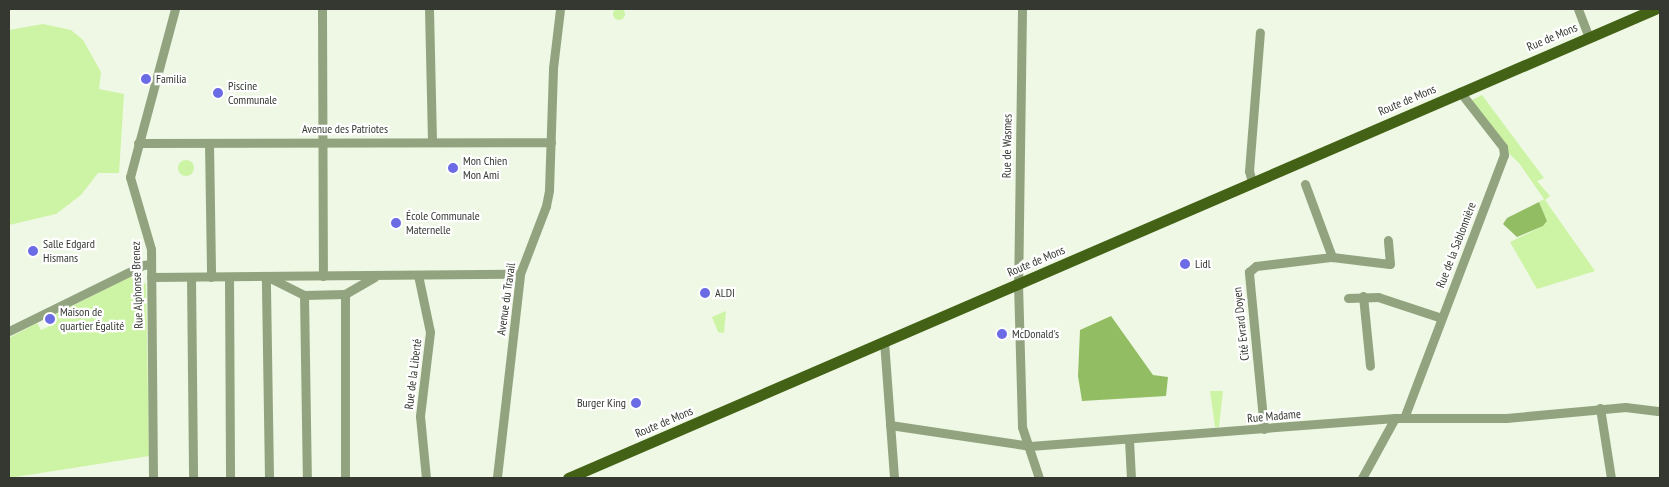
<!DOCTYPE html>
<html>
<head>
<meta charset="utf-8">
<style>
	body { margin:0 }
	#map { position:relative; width:1669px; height:487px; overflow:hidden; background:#eef8e4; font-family:"PT Sans Narrow",sans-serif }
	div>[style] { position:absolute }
	.green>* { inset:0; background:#cdf4a4 }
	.round { border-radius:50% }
	.forest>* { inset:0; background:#93bd63 }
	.minor>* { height:9px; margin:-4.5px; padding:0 4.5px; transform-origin:4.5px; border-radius:4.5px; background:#92a47f }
	.major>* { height:11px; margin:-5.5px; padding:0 5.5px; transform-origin:5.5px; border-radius:5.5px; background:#436215 }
	.dots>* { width:14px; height:14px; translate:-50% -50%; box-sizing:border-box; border:2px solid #fff; border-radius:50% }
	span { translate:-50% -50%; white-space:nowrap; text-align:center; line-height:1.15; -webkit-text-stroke:4.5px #fff; paint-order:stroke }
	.street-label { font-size:12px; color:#343831 }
	.poi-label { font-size:12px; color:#343831 }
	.left { translate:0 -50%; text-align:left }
	.right { translate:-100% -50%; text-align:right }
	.frame { position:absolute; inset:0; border:10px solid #343831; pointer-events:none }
</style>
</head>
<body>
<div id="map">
	<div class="green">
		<i class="round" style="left:613px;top:8px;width:12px;height:12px"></i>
		<i style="clip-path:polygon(43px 24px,71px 30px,83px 40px,101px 72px,99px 89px,124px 94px,119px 173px,98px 173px,81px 195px,56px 214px,9px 225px,9px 30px)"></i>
		<i style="clip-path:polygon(1482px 95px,1544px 178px,1537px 181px,1550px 196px,1545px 200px,1595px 271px,1537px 289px,1510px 242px,1543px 226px,1547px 221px,1539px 202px,1544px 199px,1519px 163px,1504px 149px,1468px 102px)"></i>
		<i class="round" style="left:178px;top:160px;width:16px;height:16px"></i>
		<i style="clip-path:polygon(130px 277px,146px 284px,149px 456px,9px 478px,9px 338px,37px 323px,41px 330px,50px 326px,50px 317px)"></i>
		<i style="clip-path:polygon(726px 311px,724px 333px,718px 332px,712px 317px)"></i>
		<i style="clip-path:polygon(1210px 391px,1223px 391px,1219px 427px,1215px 427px)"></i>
	</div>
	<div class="forest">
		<i style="clip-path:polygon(1539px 202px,1547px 221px,1543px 226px,1517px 237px,1503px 224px,1507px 218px)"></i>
		<i style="clip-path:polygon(1111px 316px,1153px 375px,1168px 377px,1166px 396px,1082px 401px,1078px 376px,1080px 330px)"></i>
	</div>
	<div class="minor">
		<i style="left:322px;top:9px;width:267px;rotate:89.8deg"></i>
		<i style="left:429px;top:9px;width:133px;rotate:88.7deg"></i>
		<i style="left:1022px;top:9px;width:274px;rotate:90.8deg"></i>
		<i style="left:1018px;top:283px;width:144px;rotate:88.4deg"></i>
		<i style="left:1022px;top:427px;width:54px;rotate:71.6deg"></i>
		<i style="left:1578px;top:9px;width:30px;rotate:69deg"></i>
		<i style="left:138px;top:143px;width:413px;rotate:-0.1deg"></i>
		<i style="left:209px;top:143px;width:134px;rotate:89.1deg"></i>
		<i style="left:1252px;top:182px;width:11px;rotate:-105deg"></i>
		<i style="left:1249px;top:171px;width:139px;rotate:-85.5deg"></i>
		<i style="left:1305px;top:184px;width:78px;rotate:69.7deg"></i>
		<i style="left:418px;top:275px;width:58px;rotate:78.1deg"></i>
		<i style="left:430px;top:332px;width:85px;rotate:96.8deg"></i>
		<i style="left:420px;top:416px;width:62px;rotate:84.5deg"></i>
		<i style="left:151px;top:277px;width:369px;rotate:-0.5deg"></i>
		<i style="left:191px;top:277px;width:201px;rotate:89.4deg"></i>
		<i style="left:229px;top:277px;width:201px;rotate:89.7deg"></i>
		<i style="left:345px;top:294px;width:184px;rotate:90deg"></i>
		<i style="left:304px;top:295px;width:183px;rotate:89.1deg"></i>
		<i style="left:1363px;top:296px;width:70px;rotate:84.3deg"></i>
		<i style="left:1348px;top:298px;width:30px;rotate:-2deg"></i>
		<i style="left:1378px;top:297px;width:67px;rotate:18.2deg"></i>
		<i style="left:9px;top:331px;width:149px;rotate:-26.2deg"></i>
		<i style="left:143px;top:265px;width:8px;rotate:-7deg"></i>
		<i style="left:884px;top:341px;width:137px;rotate:85.8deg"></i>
		<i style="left:1600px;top:408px;width:71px;rotate:81.1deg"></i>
		<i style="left:1404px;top:418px;width:281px;rotate:-69.2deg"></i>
		<i style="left:1504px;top:155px;width:8px;rotate:-97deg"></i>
		<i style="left:1503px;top:147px;width:70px;rotate:-128deg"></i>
		<i style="left:890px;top:425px;width:142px;rotate:8.5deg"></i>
		<i style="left:1030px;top:446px;width:366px;rotate:-4.4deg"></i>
		<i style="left:1395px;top:418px;width:111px"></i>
		<i style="left:1506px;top:418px;width:120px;rotate:-5.3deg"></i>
		<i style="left:1625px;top:407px;width:35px;rotate:7deg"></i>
		<i style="left:1264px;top:429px;width:158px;rotate:-95.5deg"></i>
		<i style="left:1249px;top:272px;width:9px;rotate:-41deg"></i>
		<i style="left:1256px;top:266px;width:77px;rotate:-6.8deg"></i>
		<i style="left:1332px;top:257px;width:58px;rotate:6.9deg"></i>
		<i style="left:1390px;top:264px;width:24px;rotate:-95deg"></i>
		<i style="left:1129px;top:440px;width:38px;rotate:87deg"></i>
		<i style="left:497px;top:477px;width:204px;rotate:-83.5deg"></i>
		<i style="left:520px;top:274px;width:73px;rotate:-69.1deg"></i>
		<i style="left:546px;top:206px;width:16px;rotate:-79deg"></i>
		<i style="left:549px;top:190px;width:122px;rotate:-88.1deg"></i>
		<i style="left:553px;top:68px;width:59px;rotate:-83.2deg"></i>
		<i style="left:153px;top:478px;width:229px;rotate:-90.5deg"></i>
		<i style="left:151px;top:249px;width:75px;rotate:-106.3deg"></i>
		<i style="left:130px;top:177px;width:174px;rotate:-75deg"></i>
		<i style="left:269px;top:478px;width:202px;rotate:-90.9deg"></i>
		<i style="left:266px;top:276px;width:42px;rotate:26.6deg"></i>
		<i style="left:304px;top:295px;width:41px;rotate:-1.4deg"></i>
		<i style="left:345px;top:294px;width:34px;rotate:-30deg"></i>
		<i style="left:1362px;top:478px;width:68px;rotate:-61.2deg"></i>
	</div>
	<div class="major">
		<i style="left:568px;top:478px;width:1184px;rotate:-23.34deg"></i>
	</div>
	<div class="dots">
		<i style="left:146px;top:79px;background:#6b6be5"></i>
		<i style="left:218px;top:93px;background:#6b6be5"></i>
		<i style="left:453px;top:168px;background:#6b6be5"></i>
		<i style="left:396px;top:223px;background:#6b6be5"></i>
		<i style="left:33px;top:251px;background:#6b6be5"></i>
		<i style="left:1185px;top:264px;background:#6b6be5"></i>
		<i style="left:705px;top:293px;background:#6b6be5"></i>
		<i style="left:50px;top:319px;background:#6b6be5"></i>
		<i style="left:1002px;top:334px;background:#6b6be5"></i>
		<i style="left:636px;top:403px;background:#6b6be5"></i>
	</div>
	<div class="street-label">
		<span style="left:1552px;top:37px;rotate:-23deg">Rue de Mons</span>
		<span style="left:1407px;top:100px;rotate:-23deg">Route de Mons</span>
		<span style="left:345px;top:129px">Avenue des Patriotes</span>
		<span style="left:1007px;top:146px;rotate:-89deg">Rue de Wasmes</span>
		<span style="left:1456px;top:245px;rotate:-69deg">Rue de la Sablonnière</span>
		<span style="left:1036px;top:261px;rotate:-23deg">Route de Mons</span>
		<span style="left:137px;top:285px;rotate:-92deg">Rue Alphonse Brenez</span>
		<span style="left:506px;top:299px;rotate:-82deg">Avenue du Travail</span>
		<span style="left:1241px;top:324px;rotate:-96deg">Cité Evrard Doyen</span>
		<span style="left:413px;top:374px;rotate:-83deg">Rue de la Liberté</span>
		<span style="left:1274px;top:416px;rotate:-5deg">Rue Madame</span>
		<span style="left:664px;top:422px;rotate:-23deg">Route de Mons</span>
	</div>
	<div class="poi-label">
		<span class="left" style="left:156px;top:79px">Familia</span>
		<span class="left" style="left:228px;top:93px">Piscine<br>Communale</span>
		<span class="left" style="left:463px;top:168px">Mon Chien<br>Mon Ami</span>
		<span class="left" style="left:406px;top:223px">École Communale<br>Maternelle</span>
		<span class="left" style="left:43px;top:251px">Salle Edgard<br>Hismans</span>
		<span class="left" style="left:1195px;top:264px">Lidl</span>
		<span class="left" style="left:715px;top:293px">ALDI</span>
		<span class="left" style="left:60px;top:319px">Maison de<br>quartier Égalité</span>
		<span class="left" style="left:1012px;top:334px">McDonald's</span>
		<span class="right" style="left:626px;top:403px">Burger King</span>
	</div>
	<div class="frame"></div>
</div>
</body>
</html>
